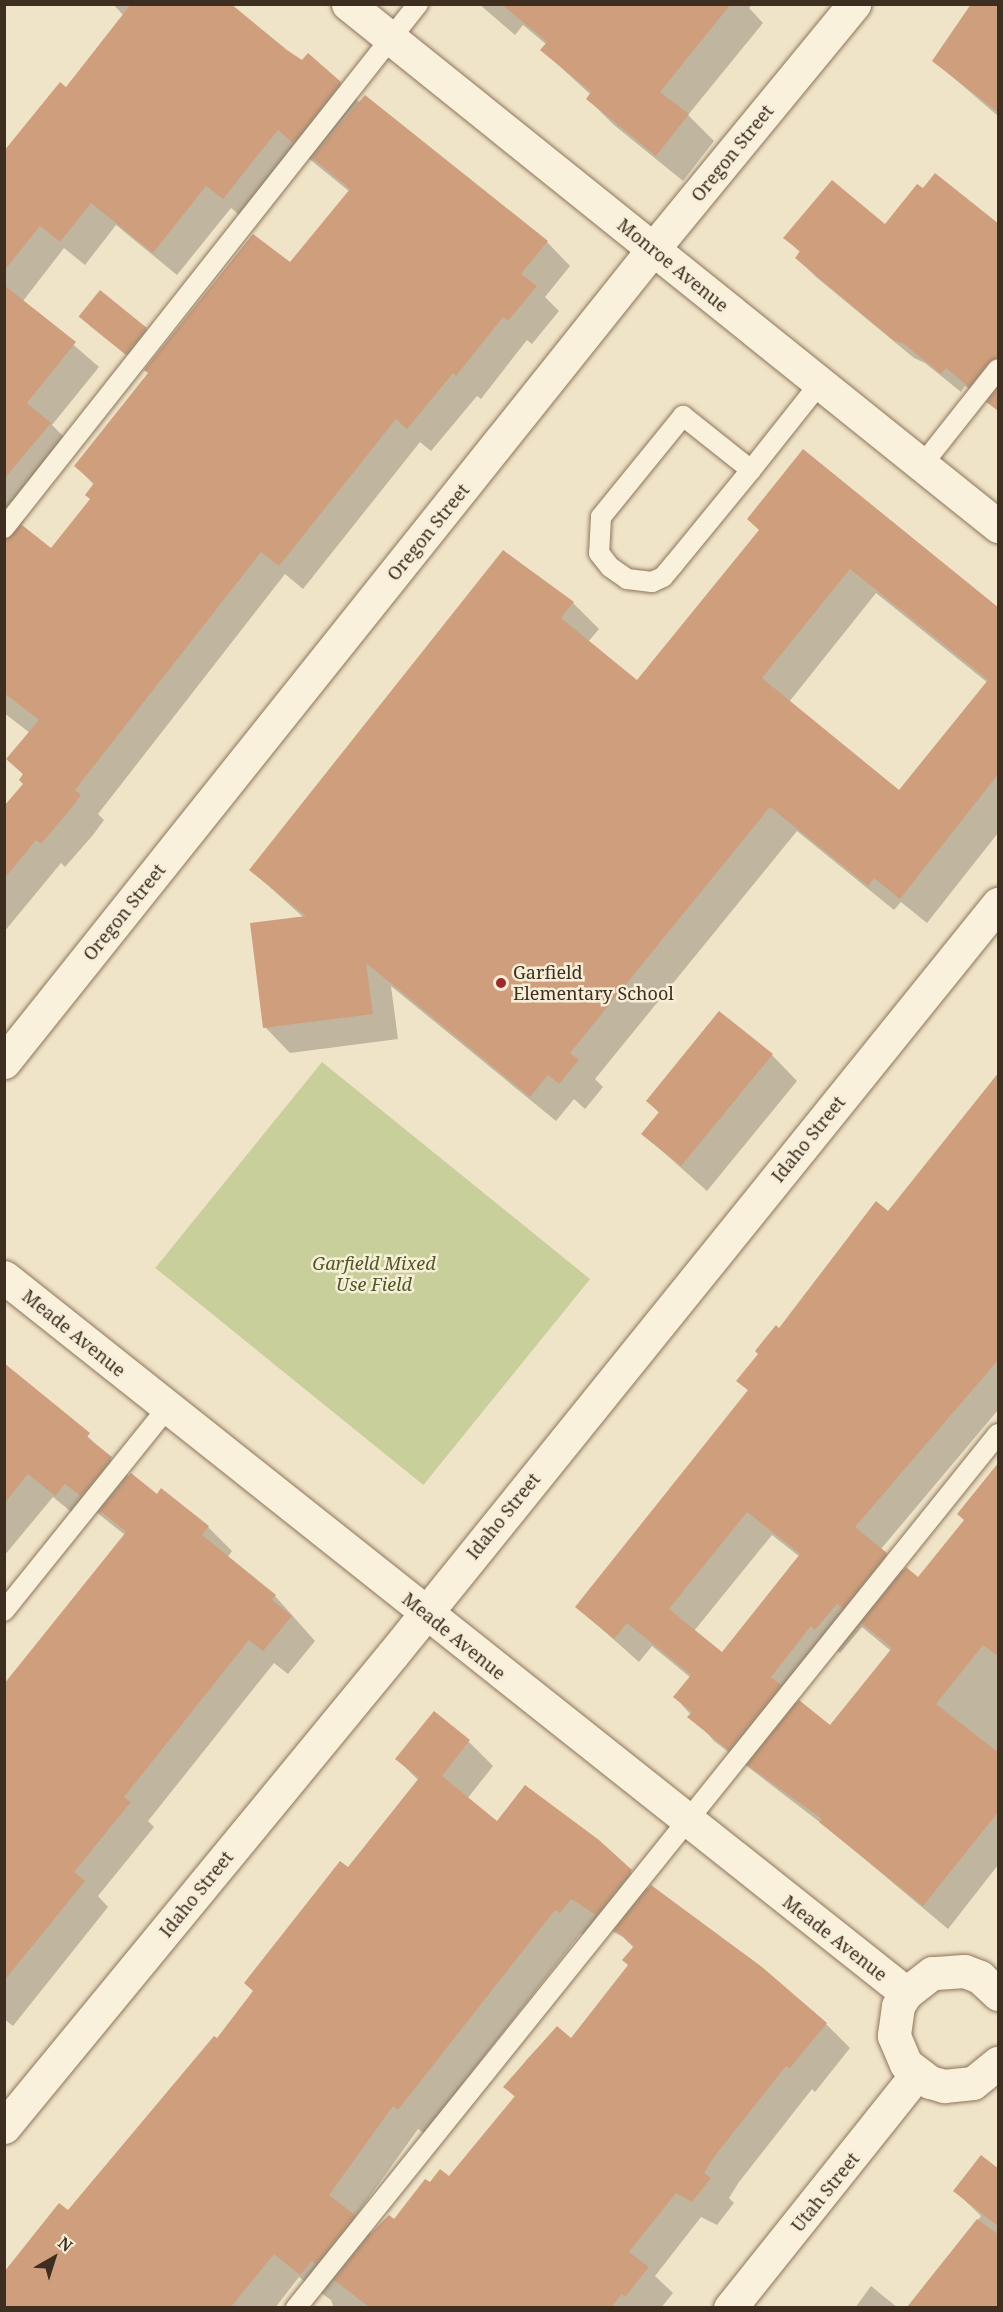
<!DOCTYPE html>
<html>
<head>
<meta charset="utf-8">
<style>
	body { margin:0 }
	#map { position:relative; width:1003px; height:2312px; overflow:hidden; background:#f0e4c8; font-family:"Noto Serif",serif }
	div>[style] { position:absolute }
	.green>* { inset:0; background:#c9cf9b; transform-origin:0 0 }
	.shadow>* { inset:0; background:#0003 }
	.building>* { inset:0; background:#cf9f7d; transform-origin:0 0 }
	.roads { filter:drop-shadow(0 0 2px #8d765c) drop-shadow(0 0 2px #8d765c) }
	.lane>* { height:20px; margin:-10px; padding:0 10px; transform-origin:10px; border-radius:10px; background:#faf1dc }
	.secondary>* { height:33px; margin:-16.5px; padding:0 16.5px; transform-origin:16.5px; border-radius:16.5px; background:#faf1dc }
	.dots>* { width:16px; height:16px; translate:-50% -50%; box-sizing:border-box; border:3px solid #f7eed8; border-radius:50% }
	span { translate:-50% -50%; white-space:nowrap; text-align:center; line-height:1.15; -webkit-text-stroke:5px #f7eed8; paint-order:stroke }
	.street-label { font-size:18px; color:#3d2e20 }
	.poi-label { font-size:18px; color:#3d2e20 }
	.left { translate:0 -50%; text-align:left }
	.park-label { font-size:18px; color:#4d5a26; font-style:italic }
	.frame { position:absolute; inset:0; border:6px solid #3d2e20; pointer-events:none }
	.north { position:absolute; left:24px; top:2228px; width:60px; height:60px; -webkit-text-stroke:4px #f7eed8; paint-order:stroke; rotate:39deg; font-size:16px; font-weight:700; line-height:24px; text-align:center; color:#3d2e20 }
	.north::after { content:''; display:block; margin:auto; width:21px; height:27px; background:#3d2e20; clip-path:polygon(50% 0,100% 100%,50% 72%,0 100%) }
</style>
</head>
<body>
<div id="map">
	<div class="green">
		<i style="left:322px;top:1062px;width:345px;height:265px;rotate:39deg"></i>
	</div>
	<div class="shadow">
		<i style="clip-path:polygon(evenodd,113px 4px,229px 4px,286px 51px,340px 83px,360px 103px,547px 242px,570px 266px,545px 297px,559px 311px,532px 344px,527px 340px,481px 399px,477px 396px,431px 451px,420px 442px,303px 589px,285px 574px,98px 814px,104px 820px,93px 835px,65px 867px,61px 863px,4px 932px,4px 808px,25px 784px,24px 775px,8px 759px,30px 733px,4px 713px,4px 154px,66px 89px,124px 16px,113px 4px,302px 153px,350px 192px,290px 264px,76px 466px,94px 485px,92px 500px,51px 550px,21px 525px,24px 521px,18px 515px,74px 447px,52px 425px,99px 367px,23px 301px,64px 248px,85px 265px,116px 225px,177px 275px,231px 208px,248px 222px,302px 153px)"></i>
		<i style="clip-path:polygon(479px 4px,752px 4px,749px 8px,763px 23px,688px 115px,714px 141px,683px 181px,614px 125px,588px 99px,591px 95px,542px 50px,547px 45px,523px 25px,515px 35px)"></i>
		<i style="clip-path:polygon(998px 4px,998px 116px,934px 61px)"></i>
		<i style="clip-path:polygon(998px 224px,998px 411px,965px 386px,961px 392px,925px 363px,914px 358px,816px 277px,797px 258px,801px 253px,785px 238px,885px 226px)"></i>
		<i style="clip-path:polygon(89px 325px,146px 329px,154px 338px,135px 362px)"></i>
		<i style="clip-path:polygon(evenodd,760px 531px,998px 610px,998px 833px,927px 923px,901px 902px,894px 910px,797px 831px,595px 1079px,603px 1087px,585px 1109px,574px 1099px,556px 1121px,391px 986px,398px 1039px,290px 1053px,265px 1027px,303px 917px,251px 870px,503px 552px,573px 603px,599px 629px,588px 642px,637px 682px,760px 531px,876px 593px,988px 683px,900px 792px,789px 702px,876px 593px)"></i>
		<i style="clip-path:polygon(772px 1055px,797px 1081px,707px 1191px,643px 1134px,659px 1113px,648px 1101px)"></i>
		<i style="clip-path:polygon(evenodd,998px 1074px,998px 1410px,881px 1549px,905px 1572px,918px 1579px,965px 1521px,998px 1464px,998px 1865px,948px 1929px,830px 1830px,714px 1741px,675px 1697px,691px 1678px,652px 1646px,639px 1662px,577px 1607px,749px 1391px,738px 1381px,779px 1330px,889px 1213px,998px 1074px,772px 1535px,800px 1557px,723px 1654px,694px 1631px,772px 1535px,998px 1074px,862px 1627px,891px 1651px,830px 1727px,794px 1701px,836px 1649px,840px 1653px,862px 1627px)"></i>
		<i style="clip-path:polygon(4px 1366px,61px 1410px,129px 1477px,208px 1527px,232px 1551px,227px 1558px,275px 1596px,315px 1641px,288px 1674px,274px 1663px,148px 1821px,154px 1827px,98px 1896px,108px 1907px,13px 2026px,4px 2019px,4px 1686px,125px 1535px,90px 1507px,80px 1519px,53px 1497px,4px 1556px)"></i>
		<i style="clip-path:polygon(evenodd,469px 1742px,493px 1766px,467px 1799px,497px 1823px,599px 1841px,649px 1890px,826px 2024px,850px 2048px,815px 2092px,812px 2089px,739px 2182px,729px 2198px,734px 2203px,717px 2225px,701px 2217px,655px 2276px,673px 2293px,661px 2308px,334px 2308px,331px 2300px,299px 2277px,275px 2308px,4px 2308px,4px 2274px,68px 2212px,217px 2040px,419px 1781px,397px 1759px,469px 1742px,596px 1923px,623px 1937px,634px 1948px,629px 1965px,571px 2040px,557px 2028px,528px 2058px,505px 2087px,515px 2097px,449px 2178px,430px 2184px,394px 2221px,372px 2234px,355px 2217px,418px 2129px,424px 2133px,581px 1933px,585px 1937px,596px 1923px)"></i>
		<i style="clip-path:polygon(998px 2171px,998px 2308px,909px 2308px,981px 2216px,955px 2191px)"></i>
		<i style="clip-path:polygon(871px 2286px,898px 2308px,855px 2308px)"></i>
	</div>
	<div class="building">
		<i style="clip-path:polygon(131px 4px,231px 4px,287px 50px,302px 60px,308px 53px,341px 82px,293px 143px,278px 130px,223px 199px,206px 186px,153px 253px,91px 203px,60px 242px,40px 226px,4px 271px,4px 151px,60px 82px,66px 87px)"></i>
		<i style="clip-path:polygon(501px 4px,731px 4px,660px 92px,689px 114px,656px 156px,586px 99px,591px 92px,540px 50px,547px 42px)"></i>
		<i style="clip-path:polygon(971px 4px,999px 4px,999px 113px,932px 61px)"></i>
		<i style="clip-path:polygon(365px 95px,548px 241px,521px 274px,537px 286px,508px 321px,503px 317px,456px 376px,453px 373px,407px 429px,396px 419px,279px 566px,261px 552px,75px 790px,81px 795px,69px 811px,41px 844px,36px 840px,4px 879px,4px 806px,23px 784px,19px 780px,23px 774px,6px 759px,39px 720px,4px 693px,4px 540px,22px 525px,51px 548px,90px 499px,85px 495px,94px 483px,74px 466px,148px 373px,144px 370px,253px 234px,290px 262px,350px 189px,312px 158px)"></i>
		<i style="clip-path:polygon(935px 173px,999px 224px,999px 357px,989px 362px,969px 387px,946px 368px,941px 374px,904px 344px,893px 340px,795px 258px,800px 251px,783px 238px,832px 180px,885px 224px,917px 184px,923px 188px)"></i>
		<i style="clip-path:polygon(4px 285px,76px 342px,27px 403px,51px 423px,4px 479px)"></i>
		<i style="left:100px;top:290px;width:60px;height:34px;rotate:39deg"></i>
		<i style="clip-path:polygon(999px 388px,999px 411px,987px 402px)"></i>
		<i style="clip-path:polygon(evenodd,803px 449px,999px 608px,999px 773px,900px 899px,874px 878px,868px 886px,770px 807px,570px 1053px,579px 1060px,559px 1084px,548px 1075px,530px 1097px,366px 963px,373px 1014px,263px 1028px,250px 923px,306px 916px,249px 870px,503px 550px,574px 602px,561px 618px,637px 680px,759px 530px,747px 519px,803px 449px,850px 569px,988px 680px,899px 790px,762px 678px,850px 569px)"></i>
		<i style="clip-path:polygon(719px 1011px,773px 1054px,681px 1166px,641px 1134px,659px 1112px,646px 1101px)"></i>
		<i style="clip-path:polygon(evenodd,999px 1072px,999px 1359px,855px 1527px,887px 1553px,843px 1608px,837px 1604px,815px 1630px,811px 1626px,771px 1677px,781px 1685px,728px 1750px,687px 1717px,692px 1712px,673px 1697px,691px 1675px,627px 1623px,614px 1639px,575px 1607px,748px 1390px,736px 1381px,758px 1354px,755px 1351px,776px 1325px,779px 1328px,876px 1201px,888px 1211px,999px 1072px,747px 1512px,800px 1554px,722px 1652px,669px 1609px,747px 1512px)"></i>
		<i style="clip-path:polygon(4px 1363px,90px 1433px,87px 1437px,112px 1457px,81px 1496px,65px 1484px,55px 1496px,28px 1474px,4px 1504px)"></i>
		<i style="clip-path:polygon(999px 1462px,999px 1657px,983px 1645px,936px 1704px,999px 1753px,999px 1811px,923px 1906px,819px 1822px,822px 1819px,747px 1765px,799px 1700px,830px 1725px,892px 1648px,861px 1623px,906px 1567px,918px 1577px,964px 1520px,957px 1514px)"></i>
		<i style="clip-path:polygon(131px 1473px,157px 1494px,161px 1488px,209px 1526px,202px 1535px,276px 1595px,272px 1600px,292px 1616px,263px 1651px,249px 1640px,124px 1797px,131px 1802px,74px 1872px,85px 1881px,4px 1981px,4px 1684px,126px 1532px,100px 1511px)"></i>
		<i style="clip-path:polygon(434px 1711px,470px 1740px,442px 1776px,497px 1821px,525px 1785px,599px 1840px,632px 1870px,596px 1915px,571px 1899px,560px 1913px,555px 1910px,398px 2110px,393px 2106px,329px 2195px,355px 2215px,316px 2264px,312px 2261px,300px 2275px,274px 2254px,231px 2307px,4px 2307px,4px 2272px,59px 2203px,68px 2210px,214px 2036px,217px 2038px,253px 1991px,244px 1983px,340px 1861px,348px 1867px,419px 1778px,395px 1759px)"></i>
		<i style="clip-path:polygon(651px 1885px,762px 1967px,827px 2023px,790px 2068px,786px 2066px,714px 2157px,704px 2173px,711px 2178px,692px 2202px,676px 2193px,629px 2252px,649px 2267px,625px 2297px,622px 2294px,611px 2307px,369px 2307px,334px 2280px,374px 2230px,389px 2215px,394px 2219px,425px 2179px,430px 2182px,440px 2169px,449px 2176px,515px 2096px,503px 2087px,557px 2026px,571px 2038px,628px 1965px,622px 1960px,634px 1946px,615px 1930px)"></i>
		<i style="clip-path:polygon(981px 2155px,999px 2169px,999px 2227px,953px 2191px)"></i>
		<i style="clip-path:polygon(977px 2219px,999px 2235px,999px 2307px,907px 2307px)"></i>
	</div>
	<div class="roads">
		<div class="lane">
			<i style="left:922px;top:465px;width:122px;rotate:-51.6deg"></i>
			<i style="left:751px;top:470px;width:87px;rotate:-141.5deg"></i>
			<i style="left:683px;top:416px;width:130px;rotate:129.1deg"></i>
			<i style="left:601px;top:517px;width:36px;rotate:93deg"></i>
			<i style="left:599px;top:553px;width:18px;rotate:52deg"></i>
			<i style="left:610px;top:567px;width:21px;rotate:35deg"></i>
			<i style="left:627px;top:579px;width:25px;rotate:7deg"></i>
			<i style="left:652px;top:582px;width:12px;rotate:-24deg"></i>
			<i style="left:663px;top:577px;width:17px;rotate:-50deg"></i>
			<i style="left:674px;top:564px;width:122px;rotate:-50.7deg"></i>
			<i style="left:751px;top:470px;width:111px;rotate:-51.6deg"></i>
			<i style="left:4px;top:528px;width:668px;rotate:-51.69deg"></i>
			<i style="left:4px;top:1611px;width:262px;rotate:-51.2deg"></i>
			<i style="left:296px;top:2308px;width:1121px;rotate:-51.23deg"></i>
		</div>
		<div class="secondary">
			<i style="left:348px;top:4px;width:834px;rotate:38.77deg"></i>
			<i style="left:4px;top:1062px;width:1040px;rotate:-51.4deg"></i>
			<i style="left:653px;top:249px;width:317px;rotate:-50.6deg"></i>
			<i style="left:4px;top:1277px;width:1152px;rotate:38.44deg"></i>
			<i style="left:998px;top:1994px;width:25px;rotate:-137deg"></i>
			<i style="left:980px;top:1977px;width:17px;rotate:-159deg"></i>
			<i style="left:964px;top:1971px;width:32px;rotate:176deg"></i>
			<i style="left:932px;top:1973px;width:33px;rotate:142deg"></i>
			<i style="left:906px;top:1993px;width:15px;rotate:122deg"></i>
			<i style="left:898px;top:2006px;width:30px;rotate:98deg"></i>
			<i style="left:894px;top:2036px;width:30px;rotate:67deg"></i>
			<i style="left:906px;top:2064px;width:30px;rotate:37deg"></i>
			<i style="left:930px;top:2082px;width:15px;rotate:16deg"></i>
			<i style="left:944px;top:2086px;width:29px;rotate:-6deg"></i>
			<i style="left:973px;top:2083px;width:32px;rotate:-39deg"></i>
			<i style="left:4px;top:2127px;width:612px;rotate:-50.57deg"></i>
			<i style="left:393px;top:1654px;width:964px;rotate:-51.11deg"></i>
			<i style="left:730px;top:2308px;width:300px;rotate:-51.4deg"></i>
		</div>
	</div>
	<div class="dots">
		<i style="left:501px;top:983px;background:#9e2a2b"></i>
	</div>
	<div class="street-label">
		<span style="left:732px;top:153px;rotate:-51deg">Oregon Street</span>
		<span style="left:673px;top:265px;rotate:39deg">Monroe Avenue</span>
		<span style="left:428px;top:532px;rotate:-51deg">Oregon Street</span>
		<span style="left:124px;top:912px;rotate:-51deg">Oregon Street</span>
		<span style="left:808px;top:1139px;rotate:-51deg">Idaho Street</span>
		<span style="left:74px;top:1333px;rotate:39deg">Meade Avenue</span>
		<span style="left:503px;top:1516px;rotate:-51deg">Idaho Street</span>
		<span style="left:454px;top:1636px;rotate:39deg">Meade Avenue</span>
		<span style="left:196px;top:1894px;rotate:-51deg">Idaho Street</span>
		<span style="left:835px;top:1938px;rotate:38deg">Meade Avenue</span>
		<span style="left:825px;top:2192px;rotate:-51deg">Utah Street</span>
	</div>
	<div class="poi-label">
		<span class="left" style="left:513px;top:983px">Garfield<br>Elementary School</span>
	</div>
	<div class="park-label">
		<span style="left:374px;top:1274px">Garfield Mixed<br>Use Field</span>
	</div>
	<div class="frame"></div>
	<div class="north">N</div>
</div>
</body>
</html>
